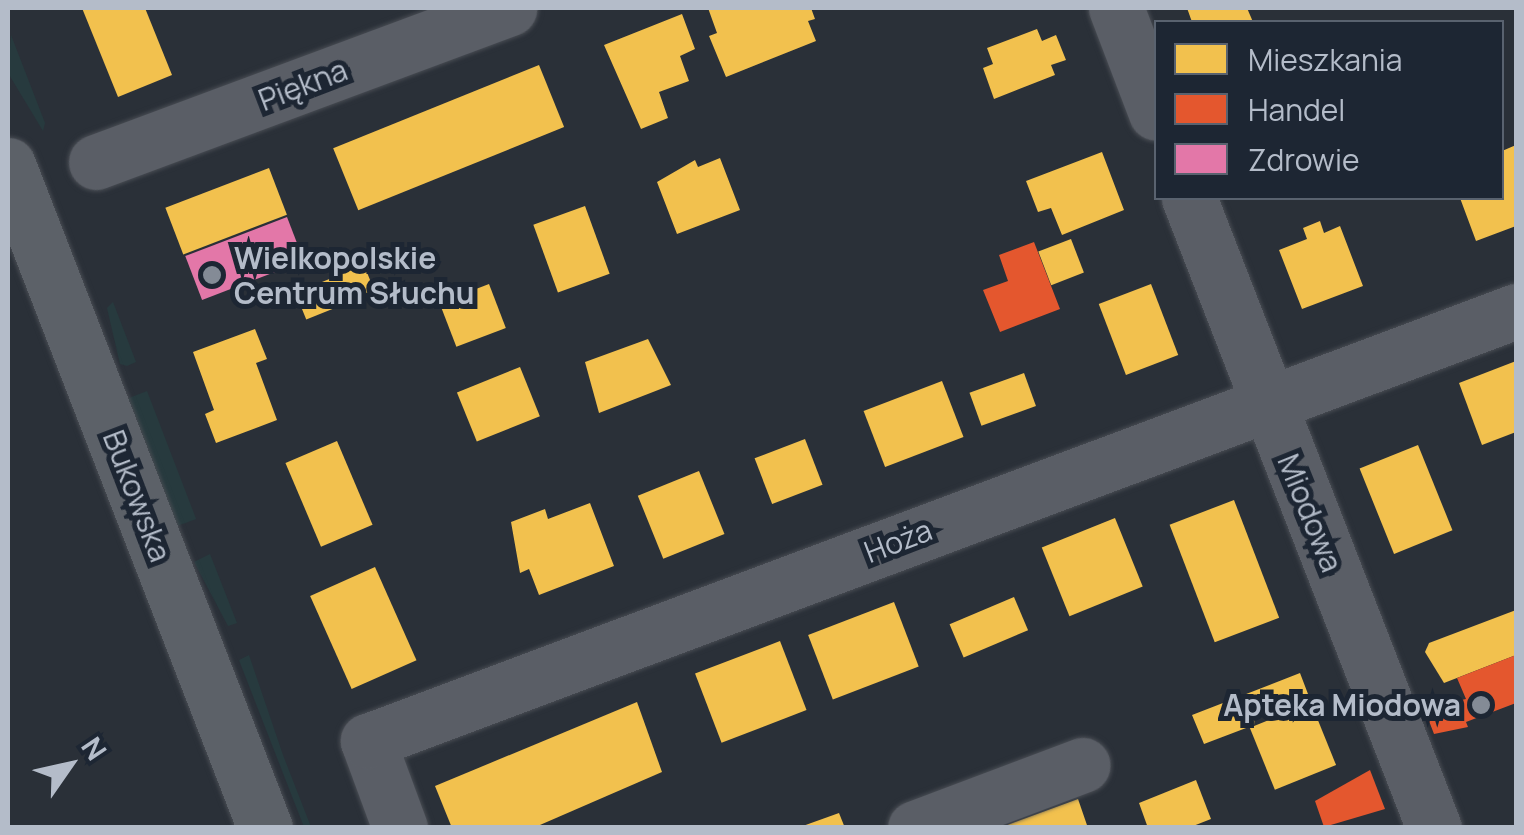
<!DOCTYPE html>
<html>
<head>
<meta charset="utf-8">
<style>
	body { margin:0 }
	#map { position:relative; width:1524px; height:835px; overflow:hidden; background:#2a3038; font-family:Manrope,sans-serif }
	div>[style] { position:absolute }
	.green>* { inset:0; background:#273a3e; transform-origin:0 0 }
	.homes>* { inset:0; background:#f2c14e; transform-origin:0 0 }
	.shops>* { inset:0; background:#e4572e }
	.health>* { inset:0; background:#e377a8; transform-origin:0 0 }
	.roads { filter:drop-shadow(0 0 2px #484c53) drop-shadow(0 0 2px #484c53) }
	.minor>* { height:55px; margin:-27.5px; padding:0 27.5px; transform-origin:27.5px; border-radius:27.5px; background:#5a5e66 }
	.major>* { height:55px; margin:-27.5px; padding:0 27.5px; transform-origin:27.5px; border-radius:27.5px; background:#5c6168 }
	.dots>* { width:28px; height:28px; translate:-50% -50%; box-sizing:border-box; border:5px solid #1d2633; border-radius:50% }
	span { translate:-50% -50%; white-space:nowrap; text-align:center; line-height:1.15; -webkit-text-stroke:10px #1d2633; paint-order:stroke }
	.street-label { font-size:30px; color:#b4bcc9 }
	.poi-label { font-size:30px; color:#b4bcc9; font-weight:700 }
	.left { translate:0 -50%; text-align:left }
	.right { translate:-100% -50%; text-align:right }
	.frame { position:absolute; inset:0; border:10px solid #b4bcc9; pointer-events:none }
	.legend { position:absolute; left:1154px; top:20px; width:350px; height:180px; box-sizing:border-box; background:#1d2633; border:2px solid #59626f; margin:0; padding:12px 18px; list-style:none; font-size:30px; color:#b4bcc9 }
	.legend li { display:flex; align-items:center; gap:20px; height:50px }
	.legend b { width:50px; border:2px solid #59626f }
	.north { position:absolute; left:20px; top:715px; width:100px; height:100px; -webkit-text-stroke:8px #1d2633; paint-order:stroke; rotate:56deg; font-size:28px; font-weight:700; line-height:40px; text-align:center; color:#b4bcc9 }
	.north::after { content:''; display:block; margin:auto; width:35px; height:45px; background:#b4bcc9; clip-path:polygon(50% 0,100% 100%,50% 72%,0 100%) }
</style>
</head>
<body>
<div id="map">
	<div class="green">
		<i style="clip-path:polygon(11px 35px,45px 123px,43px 131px,8px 73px)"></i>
		<i style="clip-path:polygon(113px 302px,136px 362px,127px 366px,120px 364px,107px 308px)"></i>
		<i style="left:147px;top:391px;width:137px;height:20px;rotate:69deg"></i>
		<i style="clip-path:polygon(210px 554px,237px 623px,228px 626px,194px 562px)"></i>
		<i style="clip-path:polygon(249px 655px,283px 755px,311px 827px,304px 827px,239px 660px)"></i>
	</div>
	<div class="homes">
		<i style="clip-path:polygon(82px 8px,145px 8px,172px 75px,118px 97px)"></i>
		<i style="clip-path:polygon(708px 8px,811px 8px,815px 19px,808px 21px,816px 41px,726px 77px,709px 36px,717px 33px)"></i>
		<i style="clip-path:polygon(1187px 8px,1247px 8px,1253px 22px,1192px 22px)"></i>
		<i style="clip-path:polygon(682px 14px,695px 49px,680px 56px,689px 81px,659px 92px,668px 118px,641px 129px,604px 45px)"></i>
		<i style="clip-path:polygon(1037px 29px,1042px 41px,1056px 35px,1066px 60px,1051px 65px,1055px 75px,994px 99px,983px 68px,993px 64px,987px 48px)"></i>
		<i style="left:539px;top:65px;width:67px;height:222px;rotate:68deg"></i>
		<i style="clip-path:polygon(1516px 145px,1516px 226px,1476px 241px,1460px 198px,1502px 198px,1502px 151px)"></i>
		<i style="clip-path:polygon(1102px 152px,1124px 210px,1062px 235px,1051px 208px,1038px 212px,1026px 181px)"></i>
		<i style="clip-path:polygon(720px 158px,740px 210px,677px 234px,657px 182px,695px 160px,698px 167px)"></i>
		<i style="left:269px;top:168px;width:50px;height:111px;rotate:69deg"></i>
		<i style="left:585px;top:206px;width:72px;height:55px;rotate:70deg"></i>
		<i style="clip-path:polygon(1320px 221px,1324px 233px,1340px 226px,1363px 286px,1302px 309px,1279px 250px,1307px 239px,1303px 228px)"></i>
		<i style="left:1071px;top:239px;width:36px;height:35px;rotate:69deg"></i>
		<i style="left:364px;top:265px;width:29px;height:74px;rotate:68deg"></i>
		<i style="left:489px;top:284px;width:47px;height:53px;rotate:69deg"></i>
		<i style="left:1151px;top:284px;width:76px;height:56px;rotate:69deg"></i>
		<i style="clip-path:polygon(255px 329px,267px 359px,256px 363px,277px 420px,216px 443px,205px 414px,214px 410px,193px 352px)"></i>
		<i style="clip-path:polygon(648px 339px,671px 385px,599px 413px,585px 362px)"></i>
		<i style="clip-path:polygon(1516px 361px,1516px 432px,1482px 445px,1459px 383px)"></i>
		<i style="left:520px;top:367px;width:53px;height:68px;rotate:68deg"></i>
		<i style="left:1024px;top:373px;width:35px;height:58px;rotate:70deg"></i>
		<i style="left:942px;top:381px;width:60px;height:84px;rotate:69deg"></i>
		<i style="left:805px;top:439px;width:49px;height:54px;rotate:69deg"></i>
		<i style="left:337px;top:441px;width:91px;height:56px;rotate:67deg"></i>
		<i style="left:1418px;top:445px;width:92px;height:63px;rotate:68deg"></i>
		<i style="left:699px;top:471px;width:68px;height:66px;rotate:68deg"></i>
		<i style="left:1234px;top:500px;width:126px;height:69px;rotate:69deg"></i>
		<i style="clip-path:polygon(590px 503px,614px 566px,539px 595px,529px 569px,520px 573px,511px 522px,545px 509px,548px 519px)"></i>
		<i style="left:1115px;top:518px;width:74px;height:79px;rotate:68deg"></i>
		<i style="left:375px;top:567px;width:102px;height:71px;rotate:66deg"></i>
		<i style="left:1014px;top:597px;width:36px;height:70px;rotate:67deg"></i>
		<i style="left:894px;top:602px;width:69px;height:92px;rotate:69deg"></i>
		<i style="clip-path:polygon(1516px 610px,1516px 655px,1444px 683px,1425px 652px,1429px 643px)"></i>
		<i style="left:780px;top:641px;width:74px;height:91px;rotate:69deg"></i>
		<i style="clip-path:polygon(1300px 673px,1308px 694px,1255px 713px,1254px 725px,1204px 744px,1192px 715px)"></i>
		<i style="clip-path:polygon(637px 702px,662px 772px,533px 828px,452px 828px,435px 786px)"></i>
		<i style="left:1311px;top:703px;width:67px;height:66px;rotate:68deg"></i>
		<i style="clip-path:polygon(1196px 780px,1211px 819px,1188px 828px,1148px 828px,1139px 803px)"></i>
		<i style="clip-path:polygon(1078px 799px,1088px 828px,1002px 828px,1002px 827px)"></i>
		<i style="clip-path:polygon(839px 813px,845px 828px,800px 828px,800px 827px)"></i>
	</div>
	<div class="shops">
		<i style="clip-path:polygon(1034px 242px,1060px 309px,1000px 332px,983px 290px,1008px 281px,999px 255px)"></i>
		<i style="clip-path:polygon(1516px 655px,1516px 703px,1466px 722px,1468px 727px,1434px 734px,1424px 708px,1466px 699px,1457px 678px)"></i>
		<i style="clip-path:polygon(1370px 770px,1385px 809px,1324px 827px,1315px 801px)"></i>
	</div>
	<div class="health">
		<i style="left:287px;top:217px;width:47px;height:109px;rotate:69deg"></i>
	</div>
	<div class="roads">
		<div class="minor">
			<i style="left:1116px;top:8px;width:112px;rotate:69.1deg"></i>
			<i style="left:96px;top:162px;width:441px;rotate:-20.4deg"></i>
			<i style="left:1189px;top:198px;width:676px;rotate:68.75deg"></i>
			<i style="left:400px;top:828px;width:93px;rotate:-110.2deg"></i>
			<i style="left:368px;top:741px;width:1226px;rotate:-20.53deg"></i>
			<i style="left:915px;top:828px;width:179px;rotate:-20.6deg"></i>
		</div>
		<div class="major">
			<i style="left:8px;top:165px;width:711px;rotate:68.81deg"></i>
		</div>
	</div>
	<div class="dots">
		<i style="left:212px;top:275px;background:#848b96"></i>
		<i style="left:1481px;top:705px;background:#848b96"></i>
	</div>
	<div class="street-label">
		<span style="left:303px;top:85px;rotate:-21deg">Piękna</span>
		<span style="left:137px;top:496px;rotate:69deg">Bukowska</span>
		<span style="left:1310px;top:513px;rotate:68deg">Miodowa</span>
		<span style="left:898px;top:541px;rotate:-21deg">Hoża</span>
	</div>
	<div class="poi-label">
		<span class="left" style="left:234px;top:275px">Wielkopolskie<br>Centrum Słuchu</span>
		<span class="right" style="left:1461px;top:705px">Apteka Miodowa</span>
	</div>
	<div class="frame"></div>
	<ul class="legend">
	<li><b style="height:28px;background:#f2c14e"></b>Mieszkania</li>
	<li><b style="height:28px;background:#e4572e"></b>Handel</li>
	<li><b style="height:28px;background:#e377a8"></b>Zdrowie</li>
	</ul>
	<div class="north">N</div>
</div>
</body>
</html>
